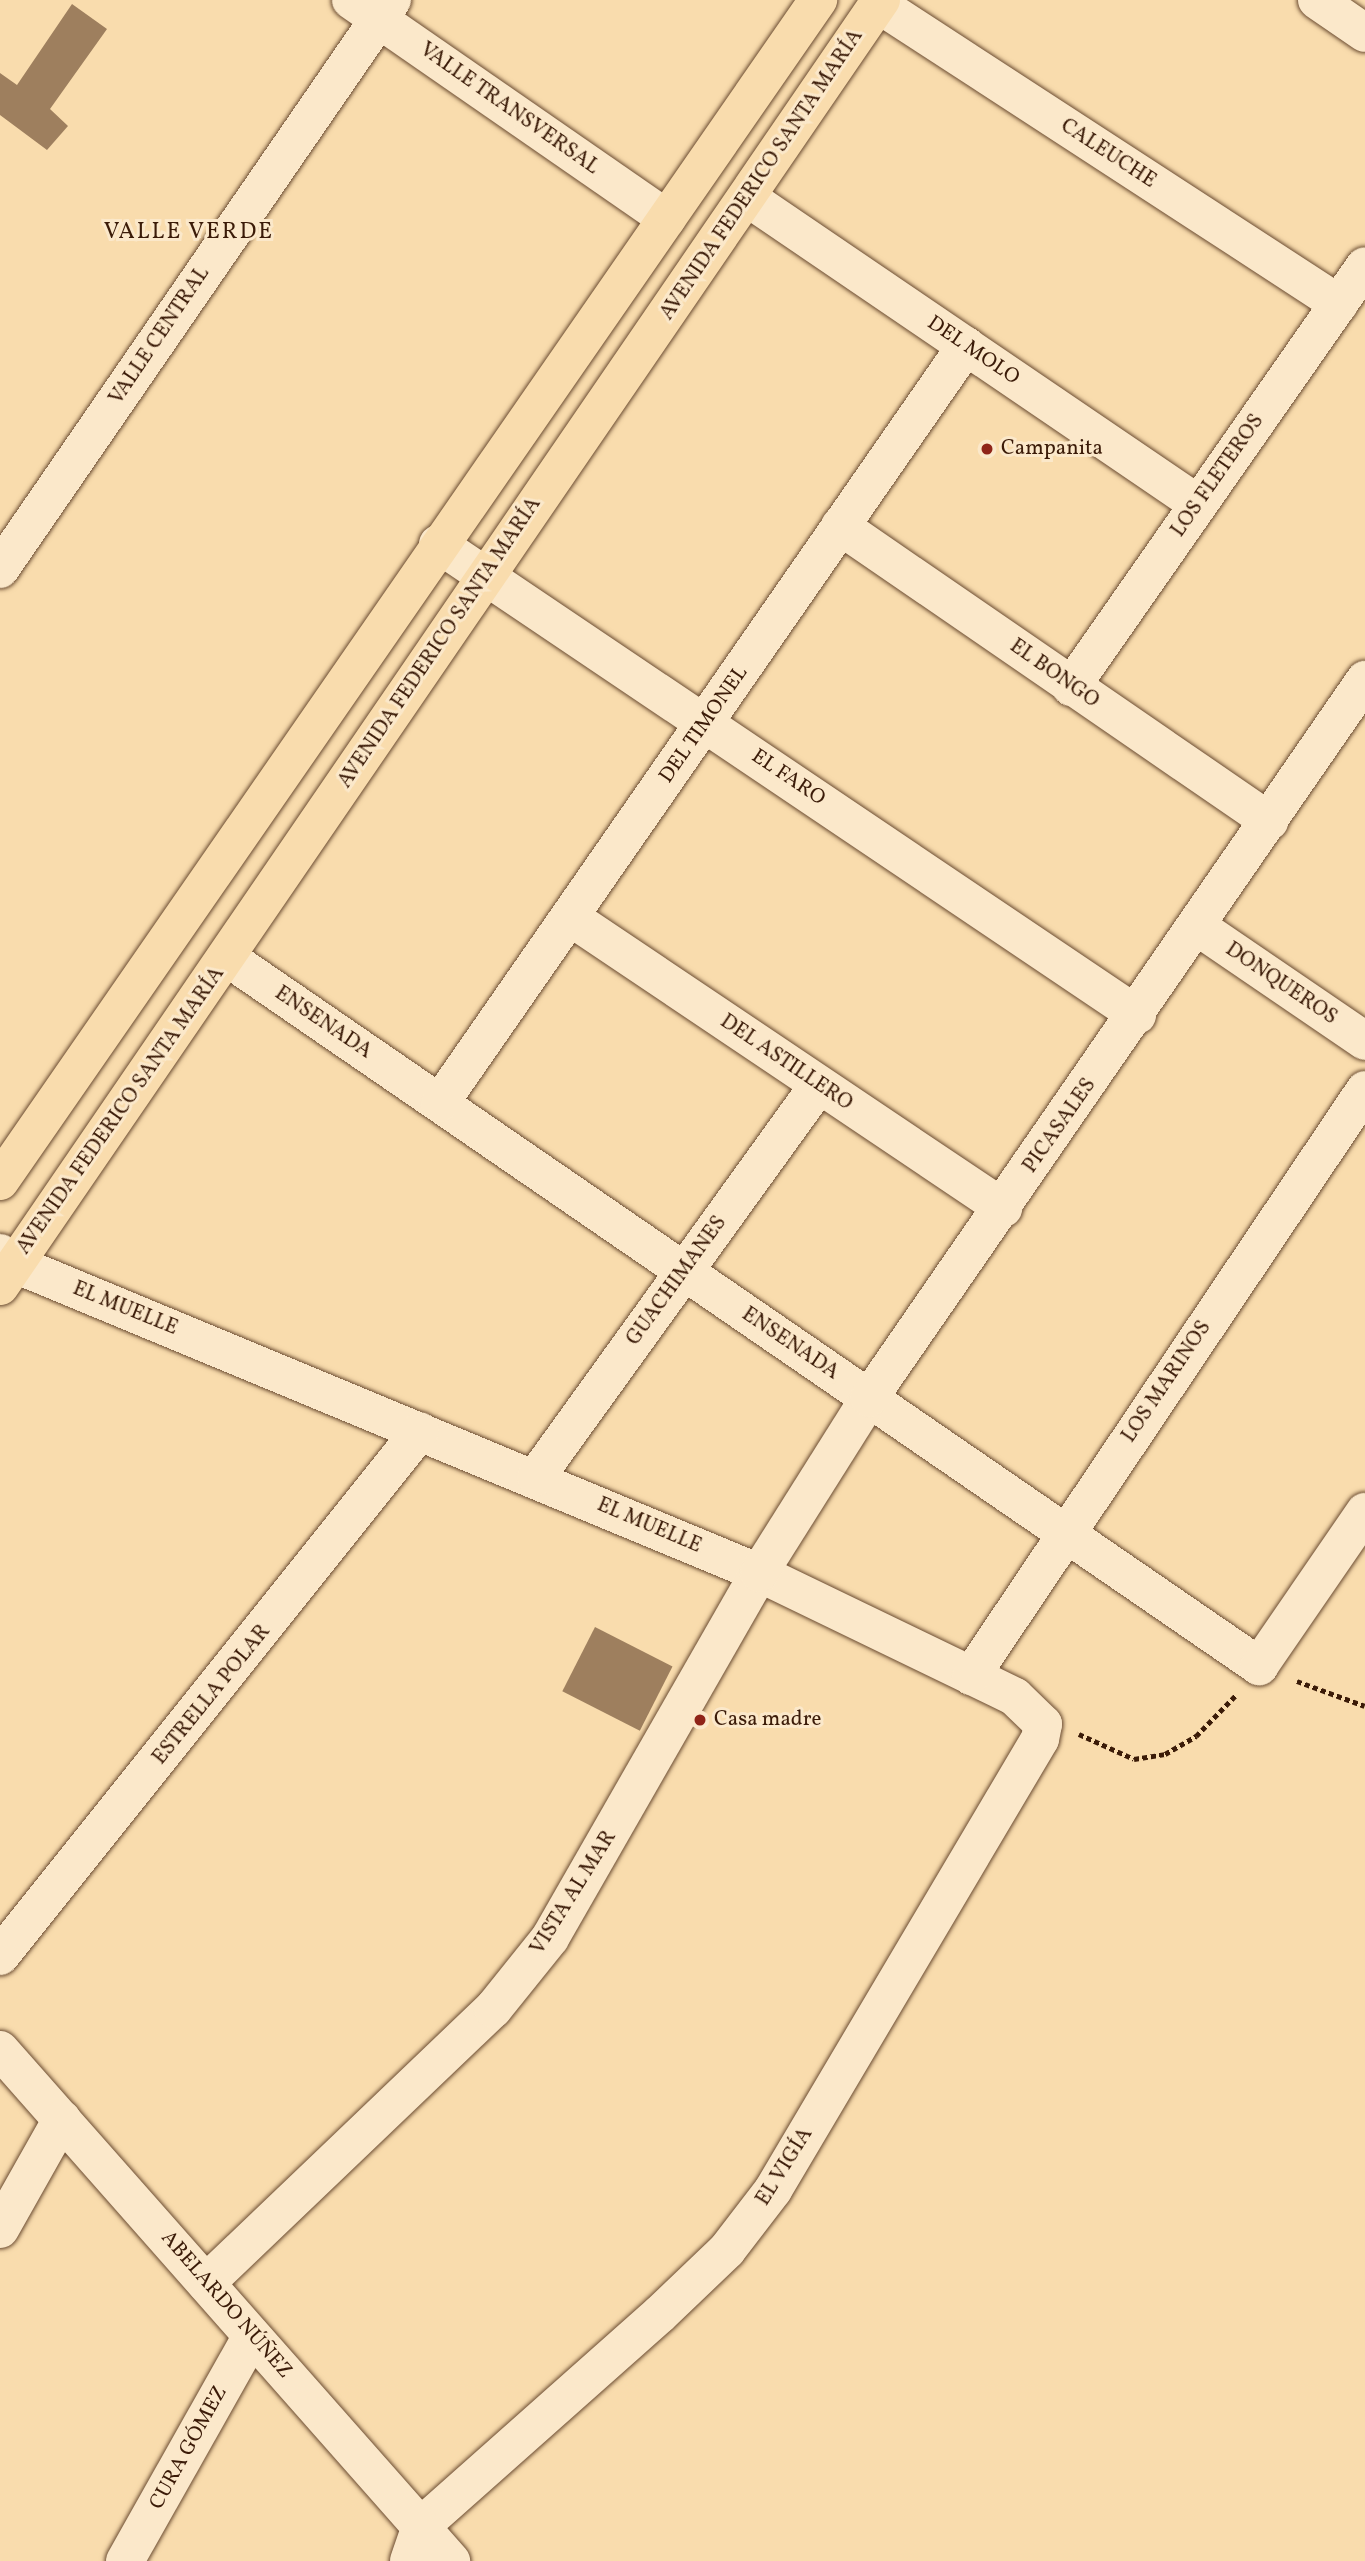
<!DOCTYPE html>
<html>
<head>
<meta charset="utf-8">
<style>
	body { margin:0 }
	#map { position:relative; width:1365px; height:2561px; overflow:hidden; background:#f9dcad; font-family:Vollkorn,serif }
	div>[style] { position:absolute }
	.building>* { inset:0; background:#9e7f5e; transform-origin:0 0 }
	.path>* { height:4.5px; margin-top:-2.25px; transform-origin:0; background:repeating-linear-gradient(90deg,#3b1b08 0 5px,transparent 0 8.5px) }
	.roads { filter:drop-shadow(0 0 2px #6a4b31) drop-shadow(0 0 2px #6a4b31) }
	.street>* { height:38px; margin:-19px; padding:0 19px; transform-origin:19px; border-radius:19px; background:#fbe8ca }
	.primary>* { height:38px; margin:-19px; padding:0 19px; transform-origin:19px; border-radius:19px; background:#f9dcad }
	.dots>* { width:19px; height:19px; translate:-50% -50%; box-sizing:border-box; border:4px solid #fbe8ca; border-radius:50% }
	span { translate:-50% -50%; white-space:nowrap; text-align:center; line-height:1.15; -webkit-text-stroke:6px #fbe8ca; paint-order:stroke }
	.street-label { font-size:21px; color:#3b1b08 }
	.poi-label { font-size:21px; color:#3b1b08 }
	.left { translate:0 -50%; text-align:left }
	.neighbourhood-label { font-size:23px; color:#3b1b08; letter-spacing:2px }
</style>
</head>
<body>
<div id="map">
	<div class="building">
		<i style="clip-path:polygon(72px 4px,107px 29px,50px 109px,68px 126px,47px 150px,0 115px,0 73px,17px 85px)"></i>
		<i style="left:595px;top:1627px;width:87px;height:72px;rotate:27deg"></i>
	</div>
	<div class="path">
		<i style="left:1297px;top:1681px;width:72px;rotate:20.2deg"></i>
		<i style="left:1079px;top:1734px;width:60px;rotate:24.4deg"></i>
		<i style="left:1134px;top:1759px;width:31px;rotate:-9deg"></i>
		<i style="left:1165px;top:1754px;width:36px;rotate:-30deg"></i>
		<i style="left:1196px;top:1736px;width:56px;rotate:-45.7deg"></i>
	</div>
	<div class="roads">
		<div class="street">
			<i style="left:351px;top:0;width:384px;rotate:34.7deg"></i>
			<i style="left:1317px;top:0;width:58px;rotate:34.5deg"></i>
			<i style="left:878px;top:4px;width:550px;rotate:33.05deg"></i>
			<i style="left:748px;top:198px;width:544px;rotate:34.22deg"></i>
			<i style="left:840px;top:526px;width:521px;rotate:34.51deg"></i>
			<i style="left:438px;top:544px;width:843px;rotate:33.97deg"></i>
			<i style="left:0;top:569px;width:691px;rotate:-55.44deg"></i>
			<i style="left:1071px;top:687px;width:513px;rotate:-55.07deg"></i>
			<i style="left:570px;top:917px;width:522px;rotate:33.9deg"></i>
			<i style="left:1198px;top:927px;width:202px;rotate:34.3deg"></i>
			<i style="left:228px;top:958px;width:1251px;rotate:34.48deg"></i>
			<i style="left:1259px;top:1666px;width:187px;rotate:-55.5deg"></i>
			<i style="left:440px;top:1103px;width:922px;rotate:-55.21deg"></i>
			<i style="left:0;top:1253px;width:19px;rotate:36deg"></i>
			<i style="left:15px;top:1264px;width:806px;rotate:22.55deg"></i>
			<i style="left:759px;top:1573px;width:284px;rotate:25.8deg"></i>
			<i style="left:1015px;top:1697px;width:39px;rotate:44deg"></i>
			<i style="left:1043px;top:1724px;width:15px;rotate:101deg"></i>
			<i style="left:1040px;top:1739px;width:524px;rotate:120.63deg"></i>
			<i style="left:773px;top:2190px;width:76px;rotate:127.5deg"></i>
			<i style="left:727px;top:2250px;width:93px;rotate:136.3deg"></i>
			<i style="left:660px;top:2314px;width:319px;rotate:138.4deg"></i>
			<i style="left:421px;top:2526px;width:37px;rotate:109deg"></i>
			<i style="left:536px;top:1477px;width:483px;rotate:-54.2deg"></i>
			<i style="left:971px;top:1676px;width:706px;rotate:-56.08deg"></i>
			<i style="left:0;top:1956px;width:672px;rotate:-51.34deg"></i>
			<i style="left:0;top:2050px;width:682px;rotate:48.57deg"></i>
			<i style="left:0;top:2229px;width:126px;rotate:-60.6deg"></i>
			<i style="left:206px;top:2283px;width:397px;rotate:-43.7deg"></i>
			<i style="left:493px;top:2009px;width:91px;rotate:-51.2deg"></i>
			<i style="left:550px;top:1938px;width:421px;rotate:-60.2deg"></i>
			<i style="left:759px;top:1573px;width:207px;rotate:-57.8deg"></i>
			<i style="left:869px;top:1398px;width:873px;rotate:-55.36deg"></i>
			<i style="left:125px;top:2561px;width:258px;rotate:-60.6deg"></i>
		</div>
		<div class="primary">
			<i style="left:0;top:1181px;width:1437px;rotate:-55.29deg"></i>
			<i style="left:0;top:1286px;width:1559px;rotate:-55.59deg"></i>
		</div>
	</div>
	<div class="dots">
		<i style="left:987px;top:449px;background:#8f2418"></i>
		<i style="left:700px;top:1720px;background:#8f2418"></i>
	</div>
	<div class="street-label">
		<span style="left:509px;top:109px;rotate:35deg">VALLE TRANSVERSAL</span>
		<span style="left:1108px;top:154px;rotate:33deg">CALEUCHE</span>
		<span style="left:762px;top:175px;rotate:-56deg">AVENIDA FEDERICO SANTA MARÍA</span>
		<span style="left:160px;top:336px;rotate:-56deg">VALLE CENTRAL</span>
		<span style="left:973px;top:351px;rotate:34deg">DEL MOLO</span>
		<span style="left:1218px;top:476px;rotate:-55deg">LOS FLETEROS</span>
		<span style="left:440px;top:643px;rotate:-56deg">AVENIDA FEDERICO SANTA MARÍA</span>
		<span style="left:1054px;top:674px;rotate:35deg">EL BONGO</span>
		<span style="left:704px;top:725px;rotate:-55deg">DEL TIMONEL</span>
		<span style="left:788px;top:778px;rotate:34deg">EL FARO</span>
		<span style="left:1281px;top:984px;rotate:34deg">DONQUEROS</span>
		<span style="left:323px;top:1023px;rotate:34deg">ENSENADA</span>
		<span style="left:786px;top:1063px;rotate:34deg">DEL ASTILLERO</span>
		<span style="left:121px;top:1111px;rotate:-55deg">AVENIDA FEDERICO SANTA MARÍA</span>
		<span style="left:1060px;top:1126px;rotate:-55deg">PICASALES</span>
		<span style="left:677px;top:1281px;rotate:-54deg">GUACHIMANES</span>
		<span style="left:125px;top:1309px;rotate:22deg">EL MUELLE</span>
		<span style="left:790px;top:1344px;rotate:34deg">ENSENADA</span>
		<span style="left:1167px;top:1382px;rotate:-56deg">LOS MARINOS</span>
		<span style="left:649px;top:1526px;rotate:23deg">EL MUELLE</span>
		<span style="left:212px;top:1695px;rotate:-51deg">ESTRELLA POLAR</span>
		<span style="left:574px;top:1893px;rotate:-58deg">VISTA AL MAR</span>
		<span style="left:785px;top:2167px;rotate:-58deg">EL VIGÍA</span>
		<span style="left:226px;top:2305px;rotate:49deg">ABELARDO NÚÑEZ</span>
		<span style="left:189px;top:2448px;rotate:-61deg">CURA GÓMEZ</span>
	</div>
	<div class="poi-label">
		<span class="left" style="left:1001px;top:449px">Campanita</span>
		<span class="left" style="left:714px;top:1720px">Casa madre</span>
	</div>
	<div class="neighbourhood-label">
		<span style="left:189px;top:232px">VALLE VERDE</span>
	</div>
</div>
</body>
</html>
